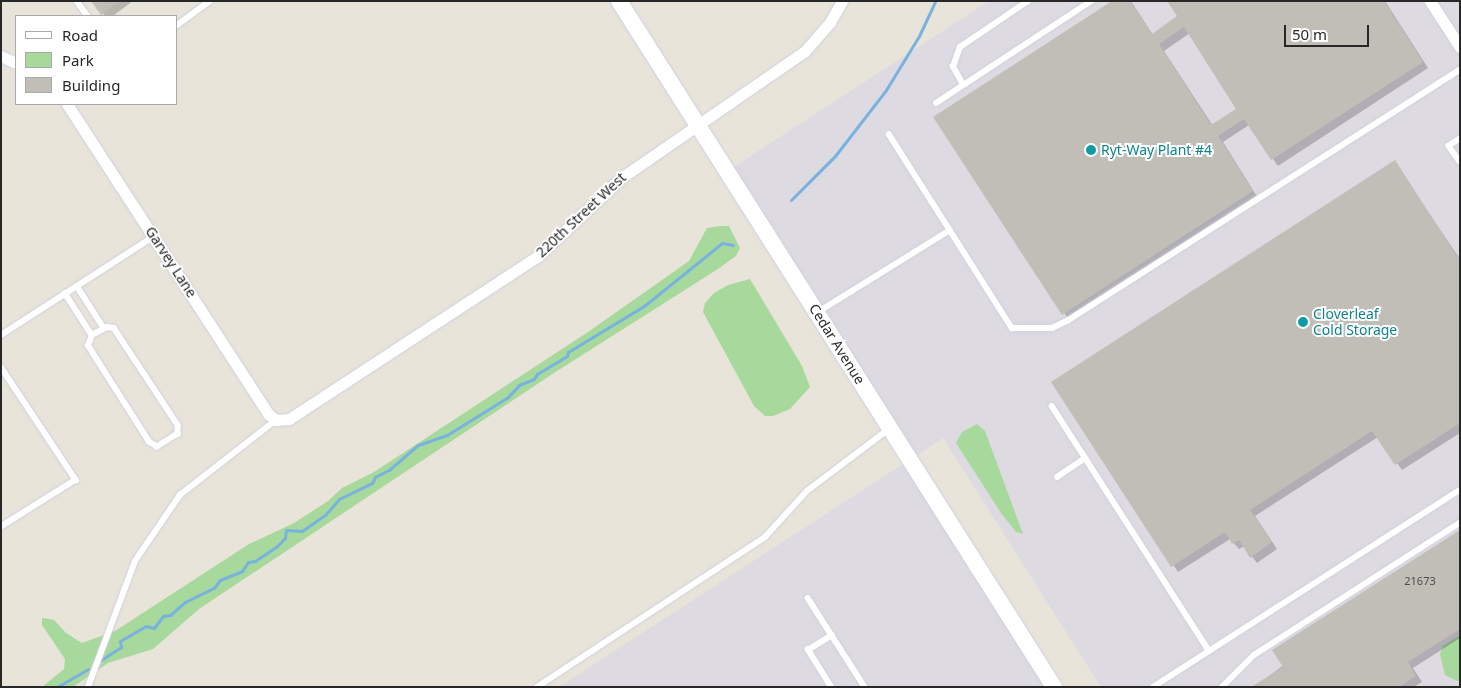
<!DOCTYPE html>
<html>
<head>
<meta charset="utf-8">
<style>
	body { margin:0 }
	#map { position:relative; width:1461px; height:688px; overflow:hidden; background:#e8e4da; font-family:"Noto Sans",sans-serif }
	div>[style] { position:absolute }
	.industrial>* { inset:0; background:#dddae1 }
	.green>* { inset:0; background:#a7d99c }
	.shadow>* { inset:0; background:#0003 }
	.stream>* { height:3px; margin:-1.5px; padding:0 1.5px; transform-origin:1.5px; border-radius:1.5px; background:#78b2df }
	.building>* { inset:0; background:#c0beb6 }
	.roads { filter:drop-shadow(0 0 1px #cfd0de) drop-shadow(0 0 1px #cfd0de) }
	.lane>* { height:5.5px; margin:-2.75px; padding:0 2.75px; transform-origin:2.75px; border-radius:2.75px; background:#fff }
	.street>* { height:11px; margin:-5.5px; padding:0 5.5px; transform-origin:5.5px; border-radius:5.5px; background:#fff }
	.secondary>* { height:16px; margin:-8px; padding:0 8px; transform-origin:8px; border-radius:8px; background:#fff }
	.dots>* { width:14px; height:14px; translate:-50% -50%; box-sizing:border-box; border:2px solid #fff; border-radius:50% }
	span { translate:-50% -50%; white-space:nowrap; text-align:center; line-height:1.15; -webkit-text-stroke:4px #fff; paint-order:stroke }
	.number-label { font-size:11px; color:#4d4d4b }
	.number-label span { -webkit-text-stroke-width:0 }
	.culture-label { font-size:14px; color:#0d838f }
	.left { translate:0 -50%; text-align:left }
	.street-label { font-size:14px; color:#272727 }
	.frame { position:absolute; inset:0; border:2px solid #272727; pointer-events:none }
	.legend { position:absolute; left:15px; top:15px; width:162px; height:90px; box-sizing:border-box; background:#fff; border:1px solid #a9a9a9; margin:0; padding:6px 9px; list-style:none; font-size:15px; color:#272727 }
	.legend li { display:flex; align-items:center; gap:10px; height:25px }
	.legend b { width:25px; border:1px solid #a9a9a9 }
	.scale { position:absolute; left:1284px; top:25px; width:85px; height:22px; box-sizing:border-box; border:2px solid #272727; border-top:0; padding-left:6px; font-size:15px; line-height:18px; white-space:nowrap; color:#272727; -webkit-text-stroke:4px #fff; paint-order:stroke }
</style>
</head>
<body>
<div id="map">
	<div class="industrial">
		<i style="clip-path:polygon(989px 1px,1460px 1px,1460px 687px,1101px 687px,943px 438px,910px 460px,1054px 687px,559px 687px,909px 460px,726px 172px)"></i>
	</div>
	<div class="green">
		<i style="clip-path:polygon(720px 226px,729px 226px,740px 248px,736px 256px,718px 269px,557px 371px,199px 609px,153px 649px,108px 663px,73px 687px,42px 687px,64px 669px,65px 659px,42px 625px,42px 618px,54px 620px,66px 633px,82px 643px,115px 631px,249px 544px,294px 523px,328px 501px,342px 488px,374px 472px,588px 332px,689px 261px,707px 228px)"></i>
		<i style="clip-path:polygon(750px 279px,802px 366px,810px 387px,790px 409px,773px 416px,765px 416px,754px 406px,703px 312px,705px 303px,714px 293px,728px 285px)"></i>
		<i style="clip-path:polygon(977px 424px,985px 431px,1023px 534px,1016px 532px,1001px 513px,956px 443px,962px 432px)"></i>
		<i style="clip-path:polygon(1460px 635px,1460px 680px,1457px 681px,1445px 675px,1440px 654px,1443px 646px)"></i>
	</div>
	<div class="shadow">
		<i style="clip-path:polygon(93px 1px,133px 1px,113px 16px,105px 16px)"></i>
		<i style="clip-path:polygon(evenodd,1114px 1px,1131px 1px,1153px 35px,1179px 17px,1169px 1px,1385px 1px,1428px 68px,1278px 166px,1249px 125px,1223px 142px,1258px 198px,1069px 320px,935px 117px,1114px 1px,1190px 33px,1238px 109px,1213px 126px,1164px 51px,1190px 33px)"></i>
		<i style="clip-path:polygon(1394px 162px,1460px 259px,1460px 433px,1402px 470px,1378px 437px,1255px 516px,1277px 549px,1257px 563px,1244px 546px,1239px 549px,1230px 539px,1178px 572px,1053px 383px)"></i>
		<i style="clip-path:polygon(1460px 535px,1460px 638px,1413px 668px,1422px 682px,1414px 687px,1254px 687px)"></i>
	</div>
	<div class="stream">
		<i style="left:791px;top:200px;width:62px;rotate:-45deg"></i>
		<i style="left:835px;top:156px;width:83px;rotate:-52.3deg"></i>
		<i style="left:886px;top:90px;width:63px;rotate:-58.6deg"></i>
		<i style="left:919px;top:36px;width:38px;rotate:-65deg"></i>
		<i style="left:101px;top:660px;width:24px;rotate:-33deg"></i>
		<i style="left:121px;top:647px;width:6px;rotate:-99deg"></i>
		<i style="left:120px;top:641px;width:30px;rotate:-30deg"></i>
		<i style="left:146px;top:626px;width:8px;rotate:14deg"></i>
		<i style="left:154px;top:628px;width:15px;rotate:-53deg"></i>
		<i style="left:163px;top:616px;width:7px;rotate:-8deg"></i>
		<i style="left:170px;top:615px;width:20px;rotate:-41deg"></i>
		<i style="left:185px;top:602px;width:32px;rotate:-26deg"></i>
		<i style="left:214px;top:588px;width:10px;rotate:-53deg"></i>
		<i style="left:220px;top:580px;width:24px;rotate:-22deg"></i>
		<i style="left:242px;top:571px;width:11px;rotate:-56deg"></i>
		<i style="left:248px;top:562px;width:7px;rotate:-8deg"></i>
		<i style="left:255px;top:561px;width:27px;rotate:-34deg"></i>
		<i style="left:277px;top:546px;width:11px;rotate:-45deg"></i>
		<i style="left:285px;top:538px;width:8px;rotate:-83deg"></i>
		<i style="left:286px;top:530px;width:16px;rotate:4deg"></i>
		<i style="left:302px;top:531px;width:29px;rotate:-35deg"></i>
		<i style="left:326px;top:514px;width:20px;rotate:-49deg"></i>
		<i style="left:339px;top:499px;width:37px;rotate:-26deg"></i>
		<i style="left:372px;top:483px;width:7px;rotate:-63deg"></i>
		<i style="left:375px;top:477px;width:16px;rotate:-27deg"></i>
		<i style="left:389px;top:470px;width:38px;rotate:-41deg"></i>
		<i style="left:418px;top:445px;width:31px;rotate:-19deg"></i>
		<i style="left:447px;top:435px;width:72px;rotate:-31.9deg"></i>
		<i style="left:508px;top:397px;width:16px;rotate:-47deg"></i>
		<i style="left:519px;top:385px;width:16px;rotate:-22deg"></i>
		<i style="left:534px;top:379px;width:6px;rotate:-59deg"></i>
		<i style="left:537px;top:374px;width:35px;rotate:-31deg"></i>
		<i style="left:567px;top:356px;width:4px;rotate:-76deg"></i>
		<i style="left:568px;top:352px;width:89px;rotate:-31.2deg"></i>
		<i style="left:644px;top:306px;width:100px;rotate:-38.9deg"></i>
		<i style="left:722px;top:243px;width:11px;rotate:10deg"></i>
		<i style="left:57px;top:687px;width:36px;rotate:-30deg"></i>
	</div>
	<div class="building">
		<i style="clip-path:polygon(91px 1px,119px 1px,101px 15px)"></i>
		<i style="clip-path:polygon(evenodd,1112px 1px,1130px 1px,1152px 34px,1177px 16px,1167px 1px,1384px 1px,1423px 62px,1271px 160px,1244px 119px,1218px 136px,1253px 191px,1062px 315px,933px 117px,1112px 1px,1184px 27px,1236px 109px,1211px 125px,1159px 44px,1184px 27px)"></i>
		<i style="clip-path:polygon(1395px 160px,1460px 261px,1460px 423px,1395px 465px,1372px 431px,1250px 510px,1272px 542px,1250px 558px,1239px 540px,1232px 544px,1225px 532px,1171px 567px,1051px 382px)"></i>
		<i style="clip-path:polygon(1460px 530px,1460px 629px,1408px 662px,1416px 676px,1399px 687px,1251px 687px,1283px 667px,1272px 650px)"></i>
	</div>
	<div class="roads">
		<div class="lane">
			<i style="left:77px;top:1px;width:19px;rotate:54deg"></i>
			<i style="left:176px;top:26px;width:42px;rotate:-36.3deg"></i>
			<i style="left:963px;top:85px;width:21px;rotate:-119deg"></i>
			<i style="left:953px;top:67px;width:21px;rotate:-71deg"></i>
			<i style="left:960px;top:47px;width:82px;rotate:-34.1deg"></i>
			<i style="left:936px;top:103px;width:186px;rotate:-33.3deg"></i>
			<i style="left:889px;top:134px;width:230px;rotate:57.6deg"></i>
			<i style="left:1012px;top:328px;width:40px"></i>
			<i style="left:1052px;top:328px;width:17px;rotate:-25deg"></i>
			<i style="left:1067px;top:321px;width:466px;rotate:-32.6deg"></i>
			<i style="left:1460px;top:139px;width:13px;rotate:148deg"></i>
			<i style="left:1449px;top:146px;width:19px;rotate:55deg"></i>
			<i style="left:77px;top:286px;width:50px;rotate:57.3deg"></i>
			<i style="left:65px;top:293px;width:50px;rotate:57.3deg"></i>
			<i style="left:818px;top:312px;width:155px;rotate:-31.8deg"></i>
			<i style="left:107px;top:327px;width:7px;rotate:8deg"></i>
			<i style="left:114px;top:328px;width:116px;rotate:56.6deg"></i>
			<i style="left:178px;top:425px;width:9px;rotate:90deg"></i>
			<i style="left:178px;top:434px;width:25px;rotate:148deg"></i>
			<i style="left:157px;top:447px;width:9px;rotate:-148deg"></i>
			<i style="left:149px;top:442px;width:114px;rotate:-122.4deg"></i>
			<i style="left:88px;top:346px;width:12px;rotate:-70deg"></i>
			<i style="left:92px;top:335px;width:17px;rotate:-28deg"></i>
			<i style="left:1px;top:335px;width:181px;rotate:-32.8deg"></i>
			<i style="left:1px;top:367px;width:136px;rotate:56.4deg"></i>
			<i style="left:76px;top:480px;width:89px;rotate:147.9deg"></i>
			<i style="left:1052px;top:406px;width:291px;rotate:57.3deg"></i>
			<i style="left:1057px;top:477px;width:34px;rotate:-34deg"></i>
			<i style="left:808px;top:598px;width:106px;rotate:57.4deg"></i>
			<i style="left:88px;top:687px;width:134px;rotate:-69.5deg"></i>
			<i style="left:135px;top:561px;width:80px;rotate:-55.7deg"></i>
			<i style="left:180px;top:495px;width:122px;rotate:-38deg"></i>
			<i style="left:537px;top:687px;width:273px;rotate:-33.3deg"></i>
			<i style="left:765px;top:537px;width:62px;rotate:-47.6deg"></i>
			<i style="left:807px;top:491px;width:103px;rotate:-37.1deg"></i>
			<i style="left:831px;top:687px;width:44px;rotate:-121.9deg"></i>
			<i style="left:808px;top:650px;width:28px;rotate:-32deg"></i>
			<i style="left:1153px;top:687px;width:363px;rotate:-32.7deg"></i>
			<i style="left:1222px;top:687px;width:45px;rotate:-45deg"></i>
			<i style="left:1254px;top:655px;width:245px;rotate:-32.7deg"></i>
		</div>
		<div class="street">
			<i style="left:1430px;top:1px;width:55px;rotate:56.9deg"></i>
			<i style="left:1px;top:56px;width:17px;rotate:25deg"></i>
			<i style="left:67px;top:104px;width:369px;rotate:57deg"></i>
			<i style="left:268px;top:414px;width:10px;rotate:37deg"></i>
			<i style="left:276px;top:420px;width:13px;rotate:-4deg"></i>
			<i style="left:289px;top:419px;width:296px;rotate:-33.2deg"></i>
			<i style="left:537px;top:257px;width:115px;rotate:-43.2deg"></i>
			<i style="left:621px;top:178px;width:224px;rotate:-34.6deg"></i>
			<i style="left:805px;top:51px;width:38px;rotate:-49deg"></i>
			<i style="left:830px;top:22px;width:24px;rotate:-60deg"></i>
		</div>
		<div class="secondary">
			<i style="left:619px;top:1px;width:812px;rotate:57.62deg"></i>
		</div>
	</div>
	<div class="dots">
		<i style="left:1091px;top:150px;background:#0f9aa8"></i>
		<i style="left:1303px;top:322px;background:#0f9aa8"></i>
	</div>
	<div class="number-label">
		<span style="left:1420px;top:581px">21673</span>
	</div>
	<div class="culture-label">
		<span class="left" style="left:1101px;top:150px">Ryt-Way Plant #4</span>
		<span class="left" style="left:1313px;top:322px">Cloverleaf<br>Cold Storage</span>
	</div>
	<div class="street-label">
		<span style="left:581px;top:215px;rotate:-43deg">220th Street West</span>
		<span style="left:171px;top:262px;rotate:57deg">Garvey Lane</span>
		<span style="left:837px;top:344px;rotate:58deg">Cedar Avenue</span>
	</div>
	<div class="frame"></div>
	<ul class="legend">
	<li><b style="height:6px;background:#fff"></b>Road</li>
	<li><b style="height:14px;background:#a7d99c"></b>Park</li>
	<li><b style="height:14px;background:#c0beb6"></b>Building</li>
	</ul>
	<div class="scale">50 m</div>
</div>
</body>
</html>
